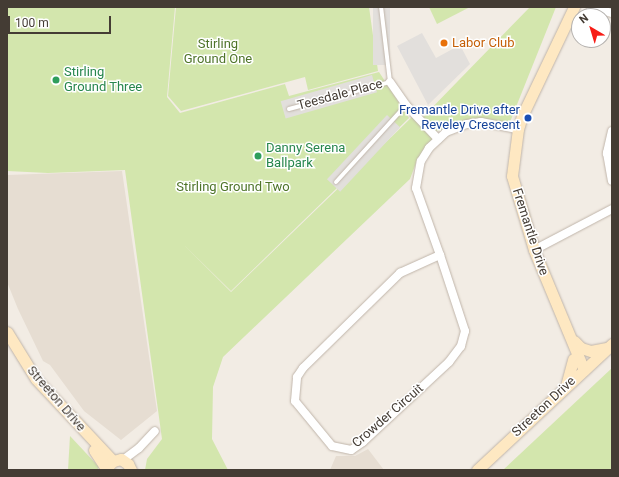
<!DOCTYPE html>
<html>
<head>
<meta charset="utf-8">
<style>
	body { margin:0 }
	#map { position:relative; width:619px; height:477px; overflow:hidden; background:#f2ece4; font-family:Roboto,sans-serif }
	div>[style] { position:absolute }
	.residential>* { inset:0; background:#e6ddd2 }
	.green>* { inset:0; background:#d3e6ad }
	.parking>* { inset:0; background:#e2dfdc; transform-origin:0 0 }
	.roads { filter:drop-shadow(0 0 1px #c0b5aa) drop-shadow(0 0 1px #c0b5aa) }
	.lane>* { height:4px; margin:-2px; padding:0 2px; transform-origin:2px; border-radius:2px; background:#fff }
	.street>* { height:8px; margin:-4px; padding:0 4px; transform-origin:4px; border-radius:4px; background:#fff }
	.secondary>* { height:11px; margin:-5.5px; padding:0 5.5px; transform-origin:5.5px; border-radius:5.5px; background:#fee8c2 }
	.dots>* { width:11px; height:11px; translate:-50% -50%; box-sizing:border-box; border:2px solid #fff; border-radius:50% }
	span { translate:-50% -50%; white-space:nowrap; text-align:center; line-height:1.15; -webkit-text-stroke:3px #fff; paint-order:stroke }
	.food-label { font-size:13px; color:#c56008 }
	.left { translate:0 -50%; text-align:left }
	.park-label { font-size:13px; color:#4e7429 }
	.leisure-label { font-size:13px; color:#27864d }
	.street-label { font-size:13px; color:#443c34 }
	.transit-label { font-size:13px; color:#164399 }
	.right { translate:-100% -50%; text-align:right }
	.frame { position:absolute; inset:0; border:8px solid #443c34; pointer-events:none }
	.north { position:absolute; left:571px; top:8px; width:40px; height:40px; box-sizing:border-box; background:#fff; border:1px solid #b4b1ae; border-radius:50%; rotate:322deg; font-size:11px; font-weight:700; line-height:16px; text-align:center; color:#443c34 }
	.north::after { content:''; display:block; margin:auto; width:14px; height:18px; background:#f71d16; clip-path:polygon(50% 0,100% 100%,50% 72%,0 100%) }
	.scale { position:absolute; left:8px; top:16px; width:103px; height:18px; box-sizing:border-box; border:2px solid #443c34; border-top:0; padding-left:5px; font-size:12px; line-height:14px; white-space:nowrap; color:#443c34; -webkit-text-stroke:3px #fff; paint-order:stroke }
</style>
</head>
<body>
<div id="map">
	<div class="residential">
		<i style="clip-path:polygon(122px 171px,157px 411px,121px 440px,84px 411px,50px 365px,43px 361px,18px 309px,7px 282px,7px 175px)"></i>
		<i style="clip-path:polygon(368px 449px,384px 470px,330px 470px,336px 456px,355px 456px)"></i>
	</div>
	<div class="green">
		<i style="clip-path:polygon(7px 7px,175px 7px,167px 97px,180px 113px,285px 84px,289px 96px,379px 72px,409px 118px,231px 291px,184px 245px,231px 292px,412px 117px,433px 138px,416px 163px,410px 179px,223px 357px,213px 387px,212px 439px,228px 470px,145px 470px,147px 459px,162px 439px,125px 170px,48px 173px,7px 171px)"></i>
		<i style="clip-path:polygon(176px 7px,369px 7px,378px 71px,308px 90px,305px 77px,181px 111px,168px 96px)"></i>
		<i style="clip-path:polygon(429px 7px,470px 7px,437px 24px)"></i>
		<i style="clip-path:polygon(530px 7px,556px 7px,510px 122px,474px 120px,435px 132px,423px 117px)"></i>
		<i style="clip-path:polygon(612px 368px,612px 470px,503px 470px)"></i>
		<i style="clip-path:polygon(70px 436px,99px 467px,97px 470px,68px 470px)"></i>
	</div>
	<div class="parking">
		<i style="left:373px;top:7px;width:17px;height:58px"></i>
		<i style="clip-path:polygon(422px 33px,436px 58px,460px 45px,470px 64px,428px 105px,397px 46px)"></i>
		<i style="left:372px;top:75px;width:18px;height:95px;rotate:74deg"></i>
		<i style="left:387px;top:115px;width:18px;height:88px;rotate:43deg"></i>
	</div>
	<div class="roads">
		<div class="lane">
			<i style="left:289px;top:109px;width:105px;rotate:-15deg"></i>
			<i style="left:390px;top:82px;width:76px;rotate:-96.8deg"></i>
			<i style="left:336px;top:182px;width:104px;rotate:-47.7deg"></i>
		</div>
		<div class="street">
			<i style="left:591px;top:7px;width:22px;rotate:16deg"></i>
			<i style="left:390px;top:82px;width:28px;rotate:55deg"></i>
			<i style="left:406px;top:105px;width:47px;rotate:46.7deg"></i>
			<i style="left:612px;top:131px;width:23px;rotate:103deg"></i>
			<i style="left:607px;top:153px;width:28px;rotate:80deg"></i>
			<i style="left:534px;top:250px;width:88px;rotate:-27.7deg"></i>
			<i style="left:440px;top:255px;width:80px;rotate:71.8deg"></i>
			<i style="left:465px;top:331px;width:16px;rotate:105deg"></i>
			<i style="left:461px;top:346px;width:20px;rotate:127deg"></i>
			<i style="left:449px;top:362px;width:117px;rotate:137.1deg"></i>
			<i style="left:363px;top:442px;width:14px;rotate:146deg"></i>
			<i style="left:351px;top:450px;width:19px;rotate:-168deg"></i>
			<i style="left:332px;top:446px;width:58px;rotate:-129.4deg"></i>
			<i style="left:295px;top:401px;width:24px;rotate:-85deg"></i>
			<i style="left:297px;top:377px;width:11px;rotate:-56deg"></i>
			<i style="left:303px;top:368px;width:136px;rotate:-44.4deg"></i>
			<i style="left:400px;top:273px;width:44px;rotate:-24.2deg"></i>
			<i style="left:440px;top:255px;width:71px;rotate:-109.7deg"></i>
			<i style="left:416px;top:188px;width:27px;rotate:-80deg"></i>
			<i style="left:421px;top:161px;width:15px;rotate:-58deg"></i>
			<i style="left:429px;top:148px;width:23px;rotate:-43deg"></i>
			<i style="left:446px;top:132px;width:22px;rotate:-21deg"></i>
			<i style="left:467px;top:124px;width:14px;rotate:-8deg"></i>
			<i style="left:481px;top:122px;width:38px;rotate:11deg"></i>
			<i style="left:123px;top:460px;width:20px;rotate:-37deg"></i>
			<i style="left:139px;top:448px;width:23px;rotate:-47deg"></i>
		</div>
		<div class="secondary">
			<i style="left:574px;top:7px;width:121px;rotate:115.5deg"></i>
			<i style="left:522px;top:116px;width:14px;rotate:107deg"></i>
			<i style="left:518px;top:129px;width:47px;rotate:97.3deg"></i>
			<i style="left:512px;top:176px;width:77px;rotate:73.4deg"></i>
			<i style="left:534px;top:250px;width:130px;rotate:67.4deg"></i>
			<i style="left:7px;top:332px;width:55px;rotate:58.3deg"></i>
			<i style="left:36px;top:379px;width:112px;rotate:46.8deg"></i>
			<i style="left:574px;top:341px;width:10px;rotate:45deg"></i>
			<i style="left:581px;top:348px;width:10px;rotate:17deg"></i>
			<i style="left:591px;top:351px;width:16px;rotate:-11deg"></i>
			<i style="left:566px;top:386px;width:28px;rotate:-75deg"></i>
			<i style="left:94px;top:450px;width:24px;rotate:57deg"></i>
			<i style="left:108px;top:466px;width:7px;rotate:-45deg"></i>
			<i style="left:113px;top:461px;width:8px;rotate:-14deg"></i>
			<i style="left:121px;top:459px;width:9px;rotate:36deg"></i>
			<i style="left:128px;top:464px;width:7px;rotate:63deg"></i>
			<i style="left:477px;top:470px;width:185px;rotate:-43deg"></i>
		</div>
	</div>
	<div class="dots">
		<i style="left:444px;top:43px;background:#e8710a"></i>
		<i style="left:56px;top:80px;background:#2e9e5b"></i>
		<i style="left:528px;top:118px;background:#1a4fb4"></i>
		<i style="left:258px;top:156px;background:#2e9e5b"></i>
	</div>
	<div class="food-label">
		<span class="left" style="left:452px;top:43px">Labor Club</span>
	</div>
	<div class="park-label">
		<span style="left:218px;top:52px">Stirling<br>Ground One</span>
		<span style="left:233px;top:187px">Stirling Ground Two</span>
	</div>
	<div class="leisure-label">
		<span class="left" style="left:64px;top:80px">Stirling<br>Ground Three</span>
		<span class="left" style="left:266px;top:156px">Danny Serena<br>Ballpark</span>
	</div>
	<div class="street-label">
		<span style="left:340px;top:95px;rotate:-15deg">Teesdale Place</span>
		<span style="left:530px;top:232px;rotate:72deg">Fremantle Drive</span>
		<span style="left:56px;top:399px;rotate:49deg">Streeton Drive</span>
		<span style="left:544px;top:407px;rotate:-43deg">Streeton Drive</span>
		<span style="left:388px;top:416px;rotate:-41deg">Crowder Circuit</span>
	</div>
	<div class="transit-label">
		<span class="right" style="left:520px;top:118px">Fremantle Drive after<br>Reveley Crescent</span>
	</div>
	<div class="frame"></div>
	<div class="north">N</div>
	<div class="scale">100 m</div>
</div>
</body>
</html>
